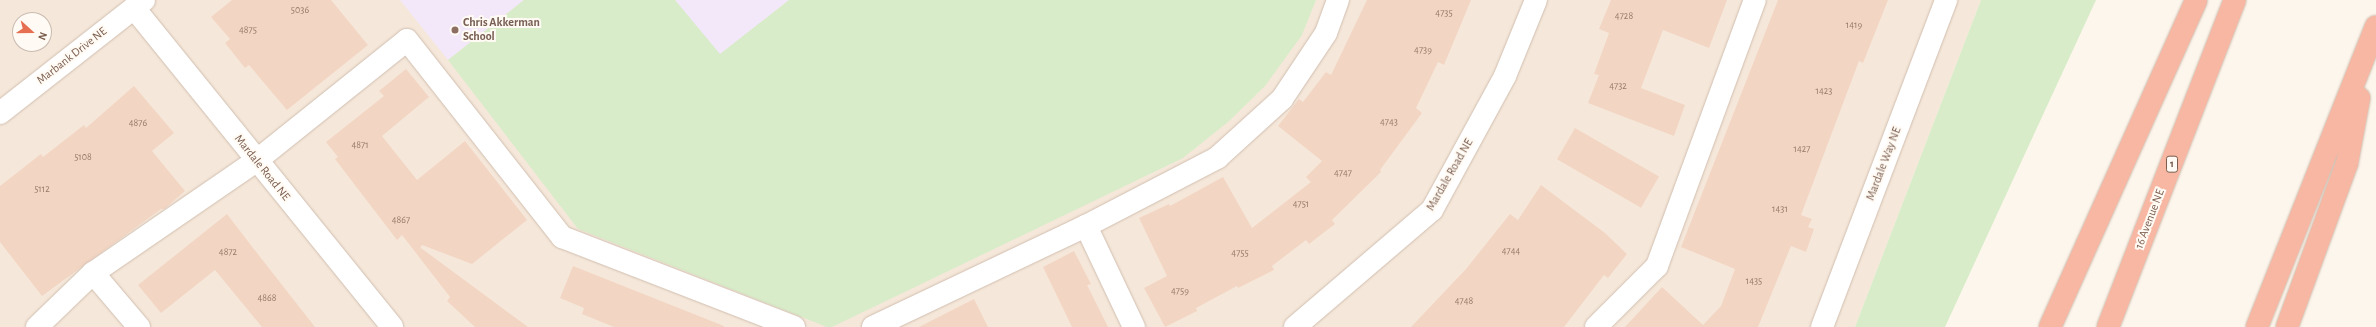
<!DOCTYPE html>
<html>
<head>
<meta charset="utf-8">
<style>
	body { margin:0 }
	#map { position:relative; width:2376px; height:327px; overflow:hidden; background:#fdf6ec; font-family:"Alegreya Sans",sans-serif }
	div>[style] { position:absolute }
	.residential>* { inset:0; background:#f5e8da }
	.education>* { inset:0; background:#f3e8fa }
	.green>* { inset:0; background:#d8ecc9 }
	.building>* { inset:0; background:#f3d5c3; transform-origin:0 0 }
	.roads { filter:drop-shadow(0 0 1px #d1beb0) drop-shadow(0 0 1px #d1beb0) }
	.minor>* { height:22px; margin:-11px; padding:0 11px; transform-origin:11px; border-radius:11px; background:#fff }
	.highway>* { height:22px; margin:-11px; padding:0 11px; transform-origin:11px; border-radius:11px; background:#f7b7a3 }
	.dots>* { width:11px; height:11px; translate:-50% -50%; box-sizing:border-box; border:2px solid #fffaf3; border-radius:50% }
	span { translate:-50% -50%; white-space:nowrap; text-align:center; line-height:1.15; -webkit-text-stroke:4px #fffaf3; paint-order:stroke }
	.number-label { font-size:10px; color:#987a6a }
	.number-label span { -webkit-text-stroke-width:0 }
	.shield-label span { padding:1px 3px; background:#fffaf3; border:1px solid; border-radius:3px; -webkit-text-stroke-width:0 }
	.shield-label { font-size:11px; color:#7a5c4d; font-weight:700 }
	.education-label { font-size:12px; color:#785e54; font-weight:700 }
	.left { translate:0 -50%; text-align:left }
	.street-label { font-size:12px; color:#7a5c4d }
	.north { position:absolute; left:12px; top:12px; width:40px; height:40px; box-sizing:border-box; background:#fffaf3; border:1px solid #cabbb1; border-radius:50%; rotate:111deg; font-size:11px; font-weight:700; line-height:16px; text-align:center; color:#7a5c4d }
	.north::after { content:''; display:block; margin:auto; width:14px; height:18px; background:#e76f51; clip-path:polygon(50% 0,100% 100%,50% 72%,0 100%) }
</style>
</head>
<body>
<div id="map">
	<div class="residential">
		<i style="clip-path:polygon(evenodd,0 0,1981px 0,1855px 327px,0 327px,0 0,20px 20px,44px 20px,44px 44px,20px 44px,20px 20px)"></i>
	</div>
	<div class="education">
		<i style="clip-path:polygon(400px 0,524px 0,448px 60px)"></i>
		<i style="clip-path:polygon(675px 0,789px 0,720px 55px)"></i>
	</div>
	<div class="green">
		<i style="clip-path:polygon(524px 0,675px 0,720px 54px,789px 0,1316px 0,1302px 35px,1265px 86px,1228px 122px,1183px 158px,832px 327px,827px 327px,578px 229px,448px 60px)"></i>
		<i style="clip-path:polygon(1981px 0,2096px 0,1945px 327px,1855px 327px)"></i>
	</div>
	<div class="building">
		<i style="clip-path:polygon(232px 0,331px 0,368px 45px,287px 110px,249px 65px,245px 68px,225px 43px,230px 39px,211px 17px)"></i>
		<i style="clip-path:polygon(1367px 0,1471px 0,1444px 65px,1438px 62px,1416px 108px,1422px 113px,1380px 170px,1381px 172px,1332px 220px,1335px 224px,1309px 244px,1306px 240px,1272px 266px,1274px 270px,1238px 288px,1237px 286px,1196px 308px,1197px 311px,1165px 327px,1144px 288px,1167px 276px,1139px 218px,1169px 204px,1170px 206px,1223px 177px,1252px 228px,1311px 182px,1306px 177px,1322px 161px,1278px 126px,1299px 99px,1303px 102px,1326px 72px,1331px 75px)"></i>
		<i style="clip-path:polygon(1611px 0,1727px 0,1709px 48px,1663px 30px,1641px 88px,1685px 105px,1674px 136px,1588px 103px,1599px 75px,1594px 74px,1609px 33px,1599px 29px)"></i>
		<i style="clip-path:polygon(1778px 0,1888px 0,1863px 63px,1859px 61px,1801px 215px,1812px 219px,1808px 227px,1814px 229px,1806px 252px,1791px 246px,1758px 327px,1625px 327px,1662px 287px,1703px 325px,1721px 306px,1735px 269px,1681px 247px)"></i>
		<i style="clip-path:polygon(406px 69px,429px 97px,382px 136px,417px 180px,465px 141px,527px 220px,472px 264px,422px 245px,419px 250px,421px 248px,528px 327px,475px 327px,447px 301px,450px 297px,402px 235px,397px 240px,335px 159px,338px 157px,326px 142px,384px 96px,379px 91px)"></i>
		<i style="clip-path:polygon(134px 86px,174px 133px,152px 151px,185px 191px,164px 209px,161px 209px,42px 296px,0 242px,0 186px,41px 154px,43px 157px,84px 125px,86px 128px)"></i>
		<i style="left:1575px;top:128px;width:97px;height:36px;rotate:30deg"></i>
		<i style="clip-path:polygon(1541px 185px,1605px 233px,1627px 254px,1608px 278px,1604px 275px,1564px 327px,1411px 327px,1466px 269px,1510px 214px,1518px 220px)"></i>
		<i style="clip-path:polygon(227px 214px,250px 244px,315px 327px,262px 327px,215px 270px,161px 313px,138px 285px)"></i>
		<i style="clip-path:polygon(1074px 251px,1091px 284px,1087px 285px,1108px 327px,1072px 327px,1043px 267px)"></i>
		<i style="clip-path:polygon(573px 266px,724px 326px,724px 327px,614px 327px,582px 314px,584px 308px,560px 298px)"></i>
		<i style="clip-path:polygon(974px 299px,988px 327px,919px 327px)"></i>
	</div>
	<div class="roads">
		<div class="minor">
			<i style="left:134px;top:8px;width:410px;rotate:51deg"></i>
			<i style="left:0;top:113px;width:183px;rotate:-38.1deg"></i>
			<i style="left:1086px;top:226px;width:112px;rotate:64.6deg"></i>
			<i style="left:93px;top:273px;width:71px;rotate:49.6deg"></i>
			<i style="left:37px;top:327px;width:78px;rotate:-44deg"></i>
			<i style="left:93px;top:273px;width:198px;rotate:-34.5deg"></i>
			<i style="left:256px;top:161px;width:193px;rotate:-38.7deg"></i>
			<i style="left:407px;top:40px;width:251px;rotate:51.8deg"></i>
			<i style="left:562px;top:237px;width:249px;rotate:21.2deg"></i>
			<i style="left:873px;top:327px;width:236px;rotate:-25.4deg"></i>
			<i style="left:1086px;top:226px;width:148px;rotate:-27.4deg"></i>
			<i style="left:1217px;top:158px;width:88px;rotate:-42.2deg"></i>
			<i style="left:1282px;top:99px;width:79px;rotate:-56.3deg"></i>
			<i style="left:1326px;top:33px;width:35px;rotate:-70deg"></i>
			<i style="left:1295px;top:327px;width:180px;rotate:-40.5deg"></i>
			<i style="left:1432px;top:210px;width:153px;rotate:-61.4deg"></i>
			<i style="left:1505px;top:76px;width:82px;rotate:-67.8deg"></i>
			<i style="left:1596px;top:327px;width:86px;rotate:-45deg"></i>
			<i style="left:1657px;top:266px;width:283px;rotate:-69.8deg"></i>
			<i style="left:1822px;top:327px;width:350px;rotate:-69.2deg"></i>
		</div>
		<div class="highway">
			<i style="left:2050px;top:327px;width:358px;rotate:-65.9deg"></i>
			<i style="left:2108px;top:327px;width:351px;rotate:-68.8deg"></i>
			<i style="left:2257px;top:327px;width:323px;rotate:-68.4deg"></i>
			<i style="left:2287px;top:327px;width:175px;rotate:-69.9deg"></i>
			<i style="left:2347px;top:163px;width:66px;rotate:-79.5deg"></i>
		</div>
	</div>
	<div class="dots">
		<i style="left:455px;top:30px;background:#8d6e63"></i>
	</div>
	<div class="number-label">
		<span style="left:300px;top:11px">5036</span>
		<span style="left:1444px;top:14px">4735</span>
		<span style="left:1624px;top:17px">4728</span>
		<span style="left:1854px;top:26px">1419</span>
		<span style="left:248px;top:31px">4875</span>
		<span style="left:1423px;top:51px">4739</span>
		<span style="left:1618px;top:87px">4732</span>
		<span style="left:1824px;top:92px">1423</span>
		<span style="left:1389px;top:123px">4743</span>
		<span style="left:138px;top:124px">4876</span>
		<span style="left:360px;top:146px">4871</span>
		<span style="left:1802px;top:150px">1427</span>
		<span style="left:83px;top:158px">5108</span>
		<span style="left:1343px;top:174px">4747</span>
		<span style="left:42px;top:190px">5112</span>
		<span style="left:1301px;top:205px">4751</span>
		<span style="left:1780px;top:210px">1431</span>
		<span style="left:401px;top:221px">4867</span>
		<span style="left:1511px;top:252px">4744</span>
		<span style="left:228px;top:253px">4872</span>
		<span style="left:1240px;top:254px">4755</span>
		<span style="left:1754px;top:282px">1435</span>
		<span style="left:1180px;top:292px">4759</span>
		<span style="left:267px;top:299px">4868</span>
		<span style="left:1464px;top:302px">4748</span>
	</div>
	<div class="shield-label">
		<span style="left:2172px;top:164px">1</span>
	</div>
	<div class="education-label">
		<span class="left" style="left:463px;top:30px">Chris Akkerman<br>School</span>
	</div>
	<div class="street-label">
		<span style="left:72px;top:56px;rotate:-38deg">Marbank Drive NE</span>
		<span style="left:1884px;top:164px;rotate:-69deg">Mardale Way NE</span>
		<span style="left:262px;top:168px;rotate:51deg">Mardale Road NE</span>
		<span style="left:1450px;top:175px;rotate:-60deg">Mardale Road NE</span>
		<span style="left:2150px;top:219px;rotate:-69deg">16 Avenue NE</span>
	</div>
	<div class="north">N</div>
</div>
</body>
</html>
